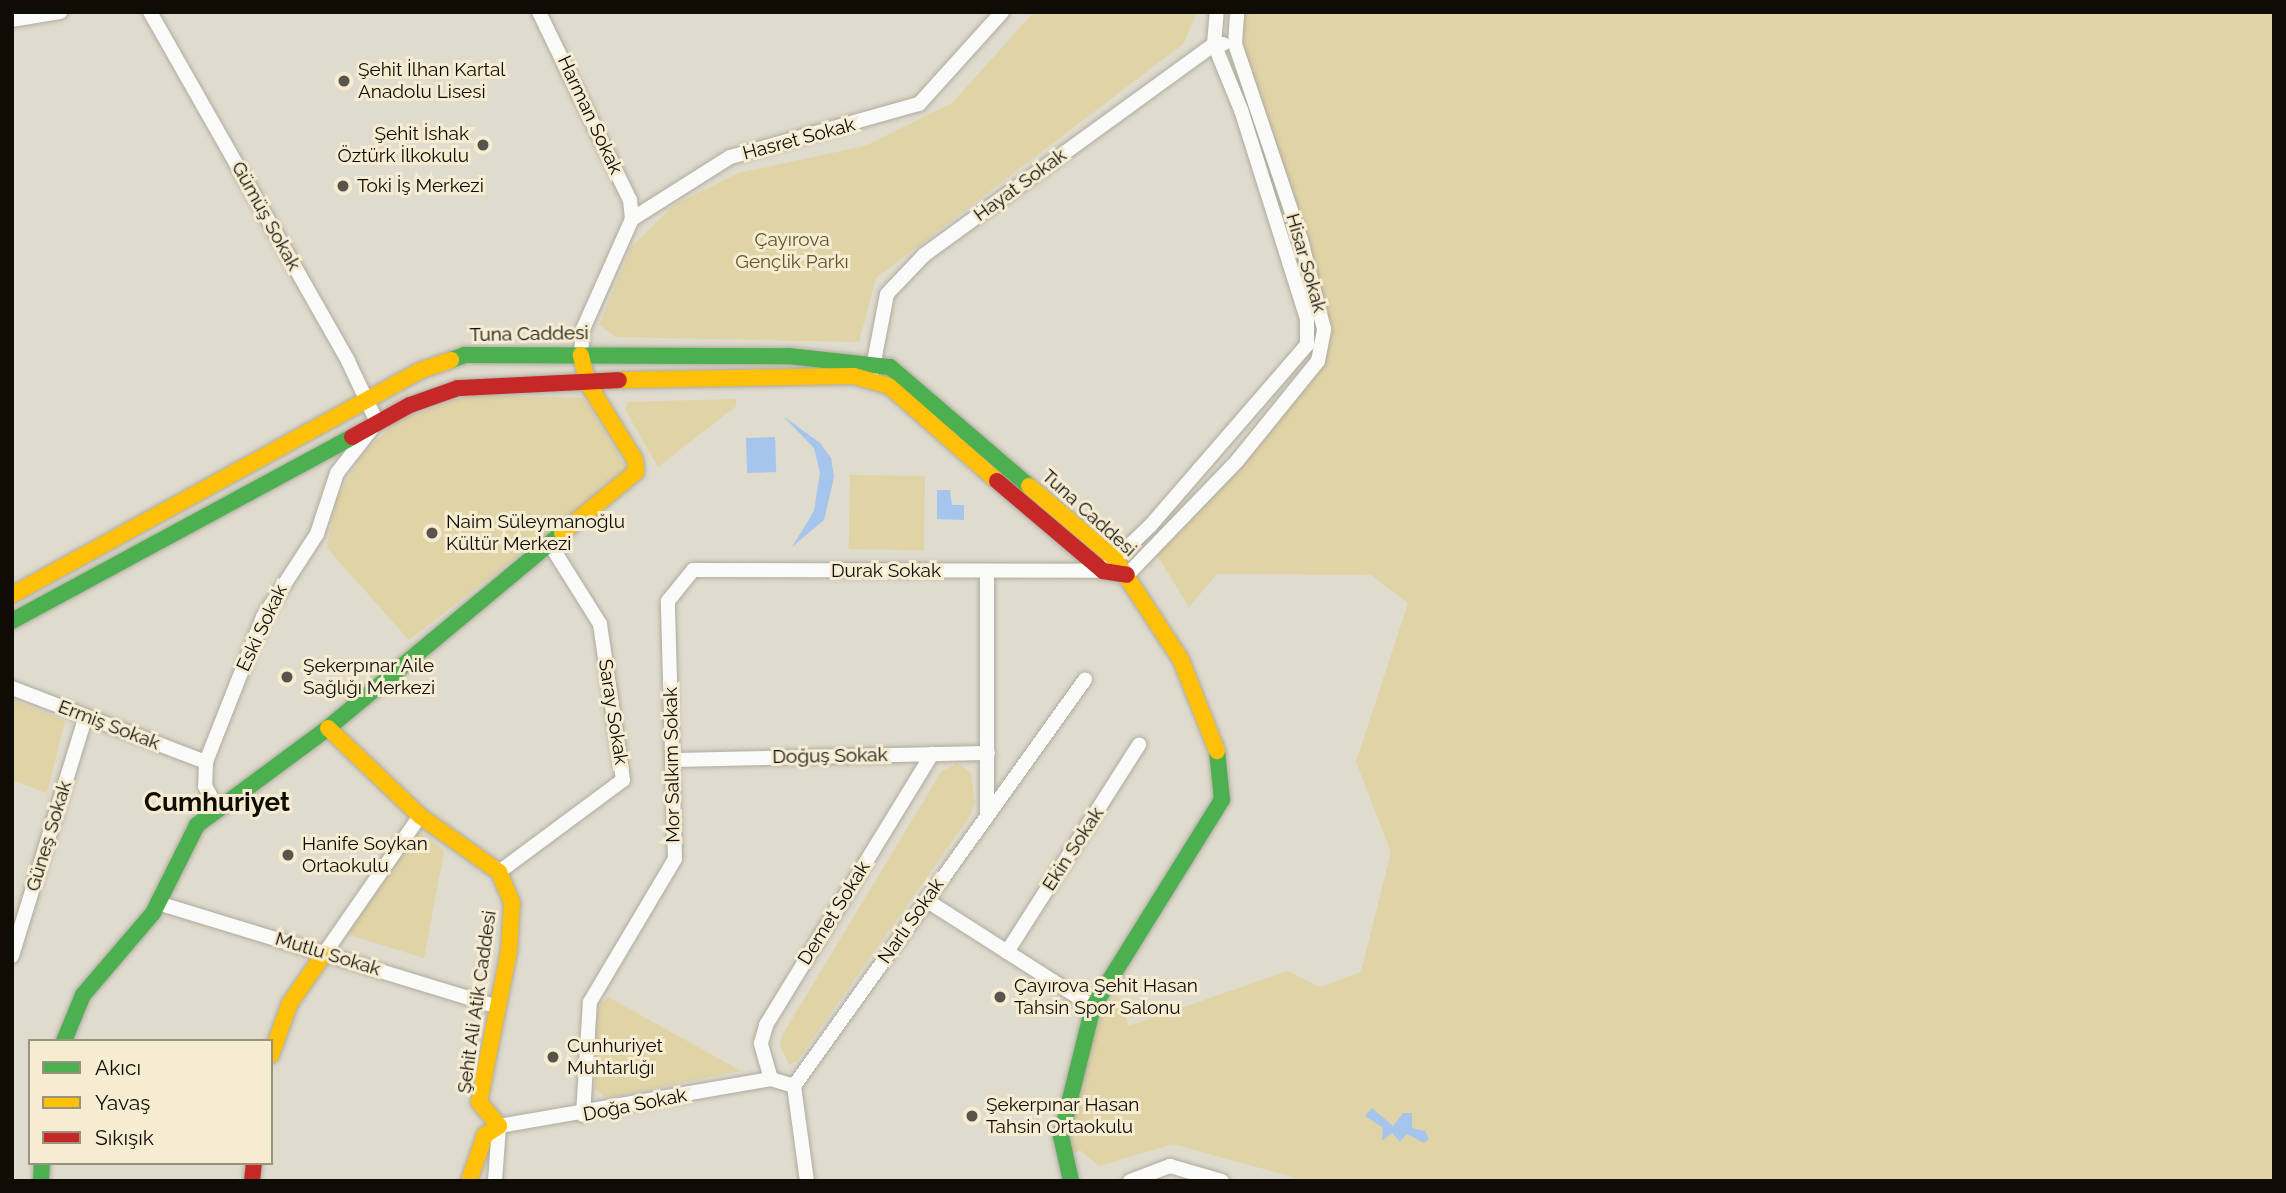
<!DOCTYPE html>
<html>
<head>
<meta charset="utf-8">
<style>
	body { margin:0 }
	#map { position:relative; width:2286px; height:1193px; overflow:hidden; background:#dfdbcd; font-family:Raleway,sans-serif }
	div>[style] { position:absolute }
	.green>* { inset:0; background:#e0d3a6; transform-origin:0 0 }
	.water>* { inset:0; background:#a6c5ec; transform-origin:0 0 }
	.roads { filter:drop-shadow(0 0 2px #aeab9f) drop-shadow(0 0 2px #aeab9f) }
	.street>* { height:14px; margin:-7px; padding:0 7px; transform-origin:7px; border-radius:7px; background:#fafaf8 }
	.fast>* { height:16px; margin:-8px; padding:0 8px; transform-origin:8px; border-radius:8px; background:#4caf50 }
	.slow>* { height:16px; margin:-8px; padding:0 8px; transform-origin:8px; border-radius:8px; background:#ffc107 }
	.jam>* { height:16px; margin:-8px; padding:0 8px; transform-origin:8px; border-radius:8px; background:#c62828 }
	.dots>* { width:19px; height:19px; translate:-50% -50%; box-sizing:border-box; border:4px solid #f5ecd2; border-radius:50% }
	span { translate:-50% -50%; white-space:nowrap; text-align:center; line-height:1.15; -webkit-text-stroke:6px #f5ecd2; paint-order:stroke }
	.poi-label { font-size:19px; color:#0f0c05 }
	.left { translate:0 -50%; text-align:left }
	.right { translate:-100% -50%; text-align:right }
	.street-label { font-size:19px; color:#0f0c05 }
	.park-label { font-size:19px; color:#61542a }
	.district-label { font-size:26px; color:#0f0c05; font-weight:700 }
	.frame { position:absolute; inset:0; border:14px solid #0f0c05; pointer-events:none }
	.legend { position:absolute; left:28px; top:1039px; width:245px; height:126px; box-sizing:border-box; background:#f5ecd2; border:2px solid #999280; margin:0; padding:9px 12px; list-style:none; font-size:21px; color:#0f0c05 }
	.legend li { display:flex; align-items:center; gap:14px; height:35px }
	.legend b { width:35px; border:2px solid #999280 }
</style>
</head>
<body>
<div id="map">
	<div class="green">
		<i style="clip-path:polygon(1034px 12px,1197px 12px,1183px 44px,876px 278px,859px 342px,616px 337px,599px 325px,631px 247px,674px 205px,738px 173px,865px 146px,952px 103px)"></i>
		<i style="clip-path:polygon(1236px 12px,2274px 12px,2274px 1181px,1307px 1181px,1173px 1144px,1099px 1166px,1080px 1150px,1074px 1153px,1067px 1136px,1090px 1035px,1117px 992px,1129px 1026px,1288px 971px,1320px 987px,1361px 972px,1391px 852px,1356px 762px,1408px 603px,1371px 575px,1217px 574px,1189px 607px,1157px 555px,1320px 363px,1325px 327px,1234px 40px)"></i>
		<i style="clip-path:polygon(469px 395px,584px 398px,628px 471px,409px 640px,327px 548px,336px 499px,365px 450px,399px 420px)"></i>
		<i style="clip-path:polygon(736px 399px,736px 406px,658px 467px,625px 409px,628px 402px)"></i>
		<i style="left:850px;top:475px;width:75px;height:74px;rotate:1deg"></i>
		<i style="clip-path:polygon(12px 699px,65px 721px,47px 793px,12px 780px)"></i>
		<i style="clip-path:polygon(957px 763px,971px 773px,975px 803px,970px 816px,797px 1061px,789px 1065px,780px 1045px,783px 1034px,941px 772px)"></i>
		<i style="clip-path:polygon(417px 830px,444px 851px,424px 958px,346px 934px)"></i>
		<i style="clip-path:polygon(608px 997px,741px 1071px,607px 1098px,595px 1089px,595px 1024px,600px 1005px)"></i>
	</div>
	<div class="water">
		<i style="clip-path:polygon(783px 416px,820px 443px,831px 458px,834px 477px,824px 520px,792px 547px,814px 511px,820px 473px,814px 448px)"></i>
		<i style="left:775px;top:437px;width:35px;height:29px;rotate:88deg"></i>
		<i style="clip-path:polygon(937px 490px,950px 490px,952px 505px,964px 505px,964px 520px,937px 519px)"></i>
		<i style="clip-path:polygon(1372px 1108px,1393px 1126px,1403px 1113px,1412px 1113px,1412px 1128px,1425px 1131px,1429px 1139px,1424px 1143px,1407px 1134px,1400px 1142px,1392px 1133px,1382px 1141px,1383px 1128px,1365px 1116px)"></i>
	</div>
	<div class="roads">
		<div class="street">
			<i style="left:150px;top:12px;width:401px;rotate:60.4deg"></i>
			<i style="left:348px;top:361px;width:68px;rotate:64.6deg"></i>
			<i style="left:377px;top:422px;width:65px;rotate:128.1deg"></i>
			<i style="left:337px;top:473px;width:64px;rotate:108.2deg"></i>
			<i style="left:317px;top:534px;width:99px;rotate:123deg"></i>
			<i style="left:263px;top:617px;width:156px;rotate:111.5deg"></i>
			<i style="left:206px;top:762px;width:24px;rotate:92deg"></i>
			<i style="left:205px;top:786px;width:26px;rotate:61deg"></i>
			<i style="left:539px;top:12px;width:209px;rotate:64.2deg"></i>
			<i style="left:630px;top:200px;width:19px;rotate:84deg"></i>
			<i style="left:12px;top:20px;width:49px;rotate:-9.5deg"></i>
			<i style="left:581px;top:355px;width:26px;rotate:-86deg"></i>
			<i style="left:583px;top:329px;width:120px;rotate:-66deg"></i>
			<i style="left:632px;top:219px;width:116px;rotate:-32.3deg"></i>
			<i style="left:730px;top:157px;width:196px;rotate:-15.7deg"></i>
			<i style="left:919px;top:104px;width:124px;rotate:-47.9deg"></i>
			<i style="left:872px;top:372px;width:79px;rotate:-79.1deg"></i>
			<i style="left:887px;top:294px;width:54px;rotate:-46.5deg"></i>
			<i style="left:924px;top:255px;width:359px;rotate:-36deg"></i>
			<i style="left:1214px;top:44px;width:9px"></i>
			<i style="left:1127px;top:575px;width:158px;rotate:-46deg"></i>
			<i style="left:1237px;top:461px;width:129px;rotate:-51deg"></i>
			<i style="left:1318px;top:361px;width:33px;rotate:-79deg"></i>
			<i style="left:1324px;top:329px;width:92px;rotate:-104.5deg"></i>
			<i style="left:1301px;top:240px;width:207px;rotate:-108.6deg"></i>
			<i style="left:1235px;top:44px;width:32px;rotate:-86deg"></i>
			<i style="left:12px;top:688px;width:208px;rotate:20.9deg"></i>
			<i style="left:672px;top:760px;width:316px;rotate:-1.3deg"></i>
			<i style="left:987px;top:814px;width:243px;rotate:-90deg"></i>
			<i style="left:499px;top:872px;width:154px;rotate:-36.6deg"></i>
			<i style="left:623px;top:780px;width:158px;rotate:-98.4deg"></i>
			<i style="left:600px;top:624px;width:92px;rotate:-122.1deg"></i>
			<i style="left:926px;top:900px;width:198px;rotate:32.6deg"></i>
			<i style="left:158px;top:903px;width:356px;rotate:17deg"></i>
			<i style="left:1007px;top:952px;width:246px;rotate:-57.5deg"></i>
			<i style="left:324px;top:954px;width:168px;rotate:-55.2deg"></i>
			<i style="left:12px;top:956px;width:251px;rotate:-72.9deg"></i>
			<i style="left:771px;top:1079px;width:37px;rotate:-106deg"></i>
			<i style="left:761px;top:1043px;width:19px;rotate:-74deg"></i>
			<i style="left:766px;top:1025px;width:318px;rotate:-58.5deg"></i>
			<i style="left:583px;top:1115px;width:113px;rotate:-86.5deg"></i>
			<i style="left:590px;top:1002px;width:166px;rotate:-59.3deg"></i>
			<i style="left:675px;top:859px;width:258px;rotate:-91.6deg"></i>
			<i style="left:668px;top:601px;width:40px;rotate:-51deg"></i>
			<i style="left:693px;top:570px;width:410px;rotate:0.1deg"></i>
			<i style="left:1103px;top:571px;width:65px;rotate:-43.8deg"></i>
			<i style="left:1150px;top:526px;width:240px;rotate:-49.1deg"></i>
			<i style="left:1307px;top:345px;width:26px;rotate:-90deg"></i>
			<i style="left:1307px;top:319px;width:219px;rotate:-107.5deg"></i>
			<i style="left:1241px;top:110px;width:71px;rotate:-112.2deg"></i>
			<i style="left:1214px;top:44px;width:32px;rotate:-85deg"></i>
			<i style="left:495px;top:1181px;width:55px;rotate:-85.8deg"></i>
			<i style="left:499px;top:1126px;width:276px;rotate:-9.8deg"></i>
			<i style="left:771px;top:1079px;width:24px;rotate:17deg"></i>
			<i style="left:807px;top:1181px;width:96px;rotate:-97.8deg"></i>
			<i style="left:794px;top:1086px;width:500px;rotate:-54.4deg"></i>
			<i style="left:1130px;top:1181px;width:43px;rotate:-20.6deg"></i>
			<i style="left:1170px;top:1166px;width:54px;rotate:16.1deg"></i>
		</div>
		<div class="fast">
			<i style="left:451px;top:360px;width:15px;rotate:-20deg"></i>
			<i style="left:465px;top:355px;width:323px;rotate:0.2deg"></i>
			<i style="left:788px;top:356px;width:103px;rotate:6.2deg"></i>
			<i style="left:890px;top:367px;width:183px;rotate:40.6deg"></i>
			<i style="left:12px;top:621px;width:387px;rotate:-28.4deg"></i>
			<i style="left:64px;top:1041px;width:50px;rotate:-67.6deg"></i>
			<i style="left:83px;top:995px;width:108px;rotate:-49.5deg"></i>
			<i style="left:153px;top:913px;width:98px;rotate:-63.4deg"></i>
			<i style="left:197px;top:825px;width:163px;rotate:-36.5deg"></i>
			<i style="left:328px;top:728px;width:305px;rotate:-39.8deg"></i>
			<i style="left:41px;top:1181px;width:18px;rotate:-87deg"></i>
			<i style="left:1071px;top:1181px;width:46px;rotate:-102.5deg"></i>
			<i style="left:1061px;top:1136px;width:133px;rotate:-76.1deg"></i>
			<i style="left:1093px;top:1007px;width:244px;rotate:-58.1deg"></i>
			<i style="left:1222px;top:800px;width:49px;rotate:-95.8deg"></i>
		</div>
		<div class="slow">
			<i style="left:619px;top:380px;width:235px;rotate:-1deg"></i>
			<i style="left:854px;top:376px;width:36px;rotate:16deg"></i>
			<i style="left:889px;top:386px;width:144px;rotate:41.3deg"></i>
			<i style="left:1029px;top:486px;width:113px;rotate:40.3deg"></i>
			<i style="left:1115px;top:559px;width:121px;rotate:56.8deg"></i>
			<i style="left:1181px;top:660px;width:98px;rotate:68.4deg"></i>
			<i style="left:562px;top:533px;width:96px;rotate:-39.5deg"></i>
			<i style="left:636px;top:472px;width:12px;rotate:-95deg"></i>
			<i style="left:635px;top:460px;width:89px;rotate:-121.7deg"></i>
			<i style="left:588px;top:384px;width:30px;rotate:-104deg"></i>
			<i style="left:12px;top:595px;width:465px;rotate:-28.8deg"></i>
			<i style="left:419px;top:371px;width:34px;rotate:-19deg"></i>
			<i style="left:328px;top:728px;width:127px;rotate:43.7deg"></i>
			<i style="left:420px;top:816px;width:97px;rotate:35.3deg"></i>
			<i style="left:499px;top:872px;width:34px;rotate:67deg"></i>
			<i style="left:512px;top:903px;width:48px;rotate:93.6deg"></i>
			<i style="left:509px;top:951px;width:154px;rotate:101.2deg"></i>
			<i style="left:479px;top:1102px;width:31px;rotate:50deg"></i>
			<i style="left:499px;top:1126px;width:17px;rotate:147deg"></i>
			<i style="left:485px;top:1135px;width:49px;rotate:109.2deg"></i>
			<i style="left:271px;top:1055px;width:55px;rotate:-69.9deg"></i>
			<i style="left:290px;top:1003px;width:60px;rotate:-55.2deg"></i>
		</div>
		<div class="jam">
			<i style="left:352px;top:437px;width:66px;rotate:-28.9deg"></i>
			<i style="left:410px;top:405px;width:51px;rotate:-19.5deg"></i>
			<i style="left:458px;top:388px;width:161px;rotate:-2.8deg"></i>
			<i style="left:997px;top:481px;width:139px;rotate:40.3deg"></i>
			<i style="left:1103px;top:571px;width:24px;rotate:9deg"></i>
			<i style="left:252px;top:1181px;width:18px;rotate:-84deg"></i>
		</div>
	</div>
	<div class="dots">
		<i style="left:344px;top:81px;background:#58544b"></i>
		<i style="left:483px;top:145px;background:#58544b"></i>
		<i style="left:343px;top:186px;background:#58544b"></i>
		<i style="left:432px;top:533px;background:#58544b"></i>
		<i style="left:287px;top:677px;background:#58544b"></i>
		<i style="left:288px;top:855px;background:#58544b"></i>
		<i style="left:1000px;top:997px;background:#58544b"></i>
		<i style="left:553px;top:1057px;background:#58544b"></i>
		<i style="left:972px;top:1116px;background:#58544b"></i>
	</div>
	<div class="poi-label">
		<span class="left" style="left:358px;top:81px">Şehit İlhan Kartal<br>Anadolu Lisesi</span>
		<span class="right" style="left:469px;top:145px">Şehit İshak<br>Öztürk İlkokulu</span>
		<span class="left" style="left:357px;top:186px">Toki İş Merkezi</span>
		<span class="left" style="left:446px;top:533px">Naim Süleymanoğlu<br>Kültür Merkezi</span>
		<span class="left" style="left:303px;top:677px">Şekerpınar Aile<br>Sağlığı Merkezi</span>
		<span class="left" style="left:302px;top:855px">Hanife Soykan<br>Ortaokulu</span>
		<span class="left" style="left:1014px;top:997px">Çayırova Şehit Hasan<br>Tahsin Spor Salonu</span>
		<span class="left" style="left:567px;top:1057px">Cunhuriyet<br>Muhtarlığı</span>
		<span class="left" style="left:986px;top:1116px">Şekerpınar Hasan<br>Tahsin Ortaokulu</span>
	</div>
	<div class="street-label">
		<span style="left:590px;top:115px;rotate:65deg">Harman Sokak</span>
		<span style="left:799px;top:139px;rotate:-15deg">Hasret Sokak</span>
		<span style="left:1020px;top:185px;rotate:-36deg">Hayat Sokak</span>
		<span style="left:266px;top:216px;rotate:61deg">Gümüş Sokak</span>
		<span style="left:1306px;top:263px;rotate:74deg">Hisar Sokak</span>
		<span style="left:529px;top:334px;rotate:-1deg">Tuna Caddesi</span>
		<span style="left:1089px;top:513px;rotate:42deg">Tuna Caddesi</span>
		<span style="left:886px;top:571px">Durak Sokak</span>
		<span style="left:262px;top:628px;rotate:-65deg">Eski Sokak</span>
		<span style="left:613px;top:712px;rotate:81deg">Saray Sokak</span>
		<span style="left:109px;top:725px;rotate:21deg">Ermiş Sokak</span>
		<span style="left:830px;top:756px;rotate:-1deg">Doğuş Sokak</span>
		<span style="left:672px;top:765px;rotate:-91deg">Mor Salkım Sokak</span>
		<span style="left:49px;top:836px;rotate:-73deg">Güneş Sokak</span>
		<span style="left:1073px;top:849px;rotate:-57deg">Ekin Sokak</span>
		<span style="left:834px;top:913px;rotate:-58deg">Demet Sokak</span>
		<span style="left:911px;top:921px;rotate:-55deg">Narlı Sokak</span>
		<span style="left:328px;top:954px;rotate:17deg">Mutlu Sokak</span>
		<span style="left:477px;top:1002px;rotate:-82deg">Şehit Ali Atik Caddesi</span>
		<span style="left:635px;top:1105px;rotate:-11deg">Doğa Sokak</span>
	</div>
	<div class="park-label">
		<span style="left:792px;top:251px">Çayırova<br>Gençlik Parkı</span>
	</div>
	<div class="district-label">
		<span style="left:217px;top:803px">Cumhuriyet</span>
	</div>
	<div class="frame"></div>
	<ul class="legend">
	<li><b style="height:9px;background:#4caf50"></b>Akıcı</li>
	<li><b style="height:9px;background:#ffc107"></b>Yavaş</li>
	<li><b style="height:9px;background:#c62828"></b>Sıkışık</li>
	</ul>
</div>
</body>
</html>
